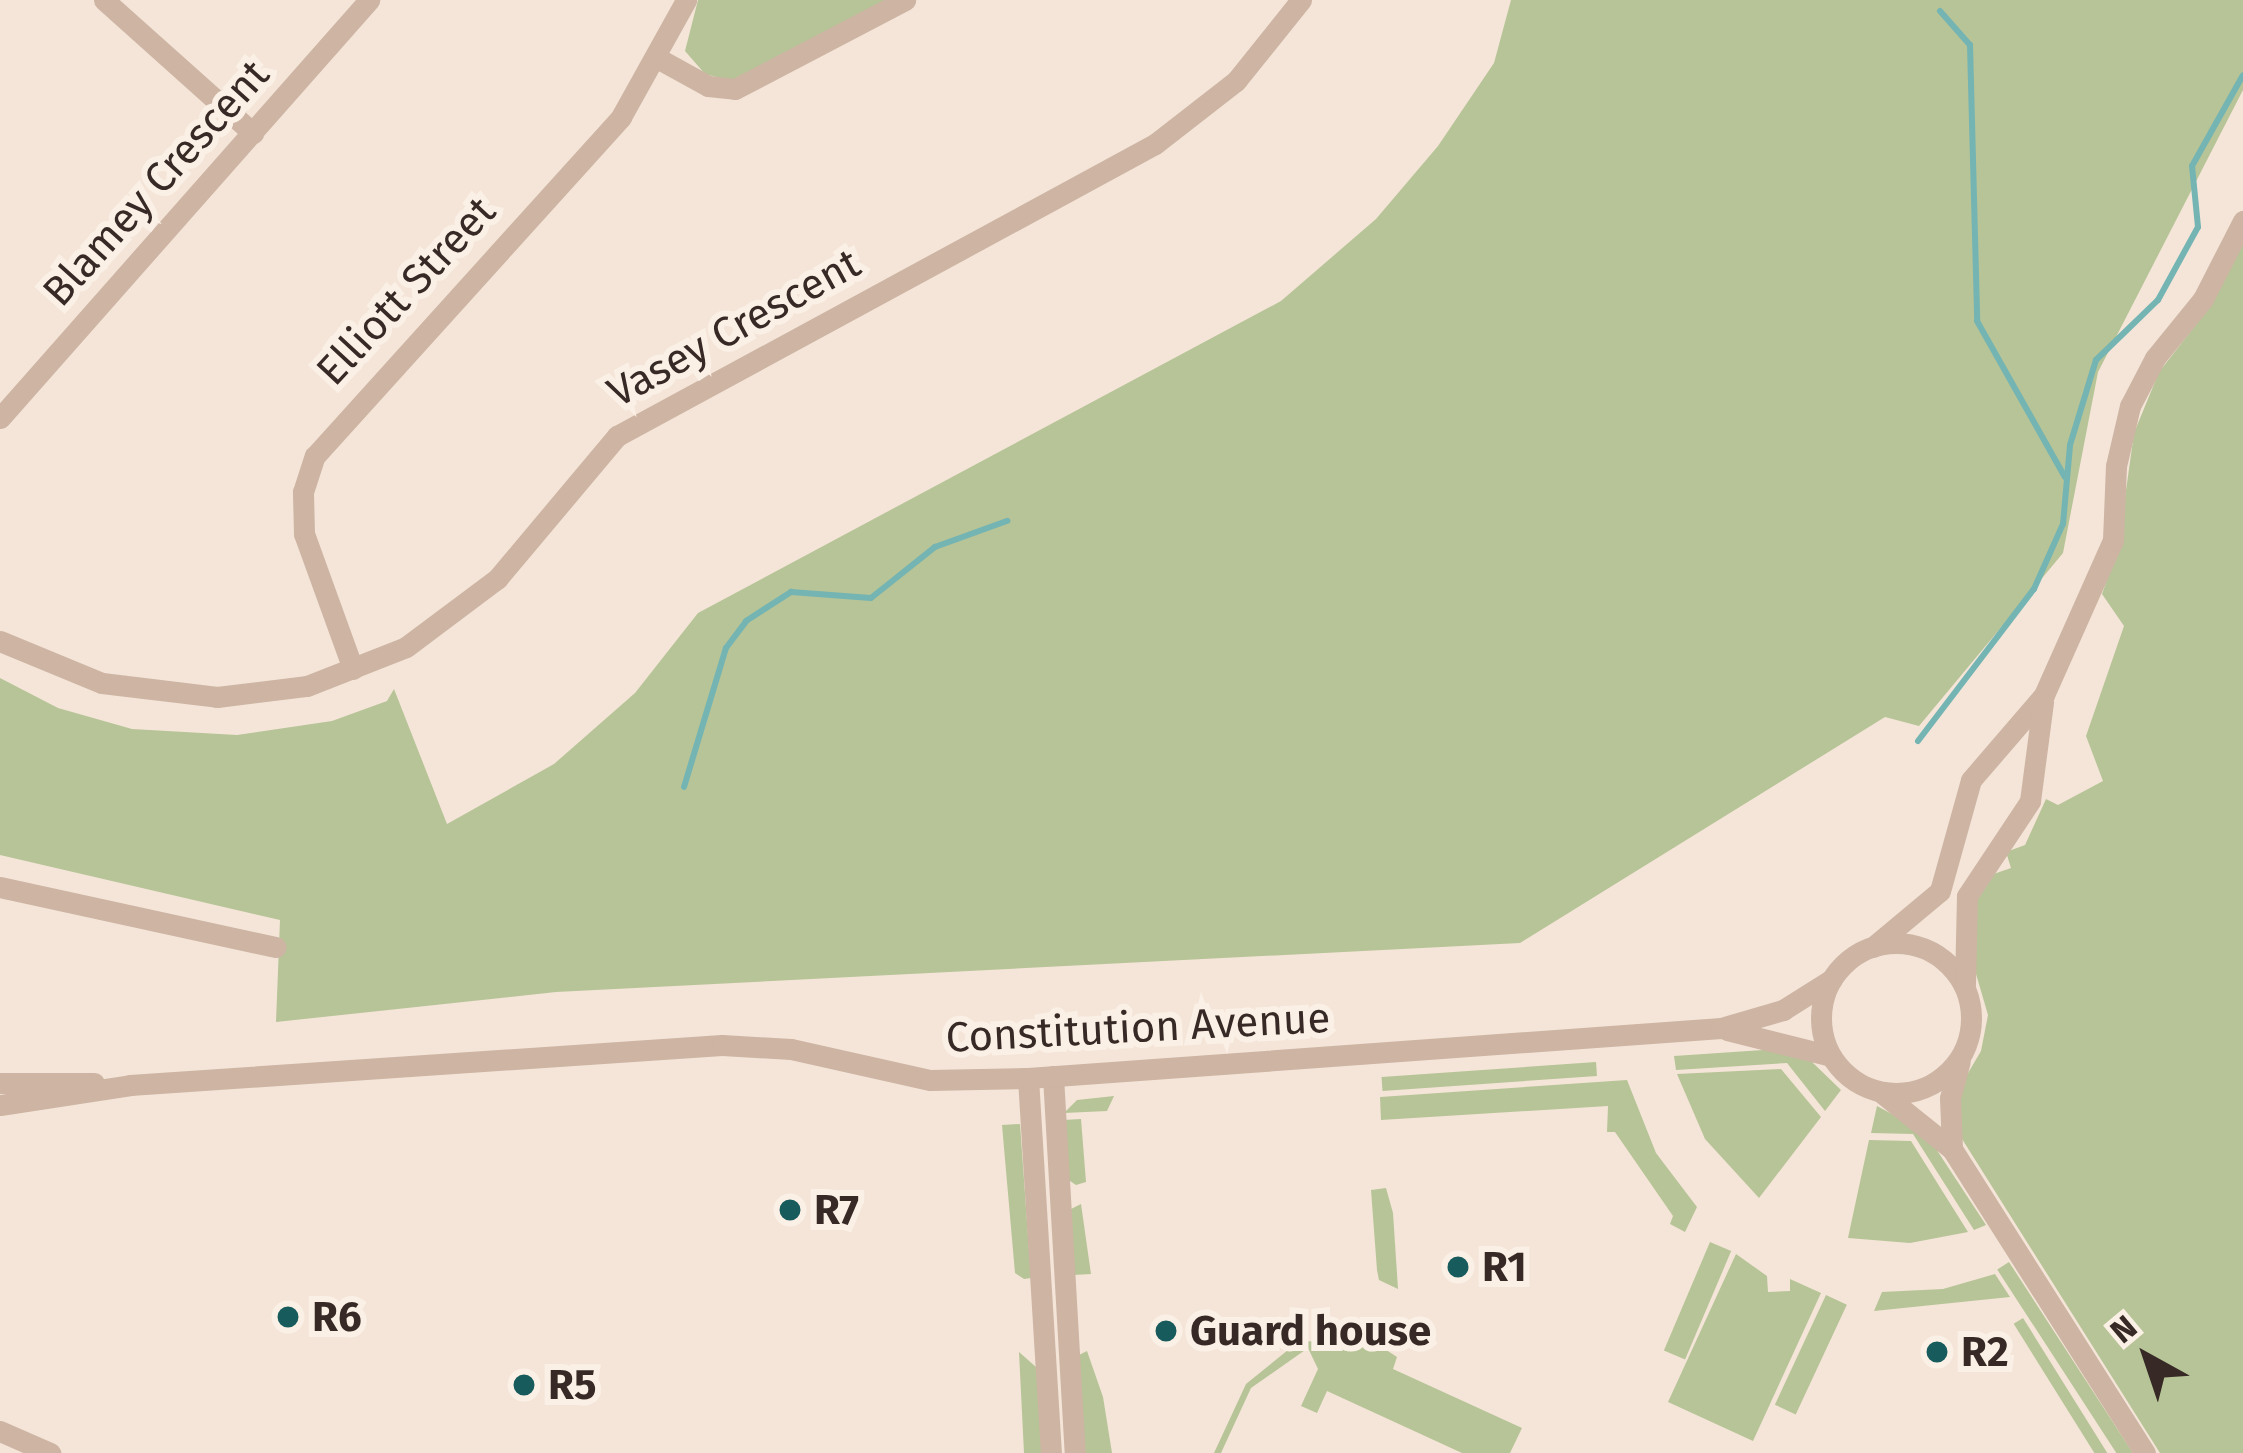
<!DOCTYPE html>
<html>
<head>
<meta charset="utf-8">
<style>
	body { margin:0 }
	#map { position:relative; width:2243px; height:1453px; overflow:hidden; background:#f4e5d8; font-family:"Fira Sans",sans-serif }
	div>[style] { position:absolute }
	.green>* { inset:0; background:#b7c497; transform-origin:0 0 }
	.stream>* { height:6px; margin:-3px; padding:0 3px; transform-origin:3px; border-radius:3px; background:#74b4b3 }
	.minor>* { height:21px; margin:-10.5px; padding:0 10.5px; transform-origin:10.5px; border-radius:10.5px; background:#cdb4a3 }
	.minor>.ring { margin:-10.5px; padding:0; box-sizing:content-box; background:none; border:21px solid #cdb4a3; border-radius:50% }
	.dots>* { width:33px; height:33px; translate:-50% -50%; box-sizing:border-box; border:6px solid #fbf0e5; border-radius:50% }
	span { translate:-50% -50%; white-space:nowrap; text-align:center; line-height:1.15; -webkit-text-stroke:12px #fbf0e5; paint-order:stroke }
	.street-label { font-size:42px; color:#372a26 }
	.poi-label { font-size:42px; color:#372a26; font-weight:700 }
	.left { translate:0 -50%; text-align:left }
	.north { position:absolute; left:2087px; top:1297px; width:120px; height:120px; -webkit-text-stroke:9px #fbf0e5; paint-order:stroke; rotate:320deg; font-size:33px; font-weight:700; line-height:48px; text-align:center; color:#372a26 }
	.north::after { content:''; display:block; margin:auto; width:42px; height:54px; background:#372a26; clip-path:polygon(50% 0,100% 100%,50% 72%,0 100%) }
</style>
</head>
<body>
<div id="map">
	<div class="green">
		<i style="clip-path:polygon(698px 0,886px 0,731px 81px,705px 74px,685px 51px)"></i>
		<i style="clip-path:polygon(1511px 0,2243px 0,2243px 90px,2098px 372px,2063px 553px,1919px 726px,1885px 717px,1520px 943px,556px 992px,276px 1022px,280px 920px,0 855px,0 678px,58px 708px,132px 729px,237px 735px,332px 721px,387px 701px,394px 689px,447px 824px,554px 764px,635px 693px,698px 613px,1281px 301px,1376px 219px,1438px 146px,1494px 63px)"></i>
		<i style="clip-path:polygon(2243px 244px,2243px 1453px,2160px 1453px,1957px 1131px,1961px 1085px,1981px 1051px,1988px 1015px,1974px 967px,1971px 905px,1985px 877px,2011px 868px,2006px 852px,2025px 845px,2046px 799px,2058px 805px,2103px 781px,2086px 736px,2124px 626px,2102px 594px,2118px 548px,2134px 433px,2159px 372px,2212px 304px)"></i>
		<i style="clip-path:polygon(1778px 1049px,1811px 1061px,1841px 1090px,1825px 1111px,1787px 1063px,1676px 1070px,1674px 1056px)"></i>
		<i style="left:1596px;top:1062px;width:14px;height:215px;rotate:86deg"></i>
		<i style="clip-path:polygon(1781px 1069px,1821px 1117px,1759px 1198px,1705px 1139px,1677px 1074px)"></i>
		<i style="clip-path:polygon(1627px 1080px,1656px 1153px,1697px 1207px,1685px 1232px,1670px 1224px,1673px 1216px,1615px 1132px,1607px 1132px,1608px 1106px,1381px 1120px,1380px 1097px)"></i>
		<i style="clip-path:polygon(1114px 1096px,1107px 1111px,1064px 1113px,1077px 1100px)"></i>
		<i style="clip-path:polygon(1877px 1106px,1925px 1132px,1986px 1225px,1974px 1230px,1913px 1134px,1871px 1133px)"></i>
		<i style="clip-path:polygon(1081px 1119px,1086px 1182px,1076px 1185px,1067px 1179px,1063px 1120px)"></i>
		<i style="clip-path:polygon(1020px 1124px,1031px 1278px,1024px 1279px,1015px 1273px,1002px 1125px)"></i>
		<i style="clip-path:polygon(1869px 1140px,1911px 1141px,1968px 1232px,1910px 1243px,1848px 1238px)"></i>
		<i style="clip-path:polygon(1386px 1188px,1393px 1213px,1398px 1289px,1379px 1280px,1377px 1270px,1371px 1190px)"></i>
		<i style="clip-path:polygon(1081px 1204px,1091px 1274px,1073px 1275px,1071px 1209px)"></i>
		<i style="left:1710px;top:1242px;width:23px;height:118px;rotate:23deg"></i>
		<i style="clip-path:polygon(1736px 1254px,1767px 1276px,1768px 1292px,1790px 1291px,1790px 1279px,1821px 1293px,1753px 1441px,1668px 1402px)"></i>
		<i style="left:2009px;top:1262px;width:227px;height:14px;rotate:57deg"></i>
		<i style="clip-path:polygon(1995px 1274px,2010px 1297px,1874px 1311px,1882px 1292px,1943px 1289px)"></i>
		<i style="left:1826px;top:1295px;width:23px;height:121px;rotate:25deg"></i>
		<i style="left:2023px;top:1318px;width:160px;height:11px;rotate:58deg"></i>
		<i style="clip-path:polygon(1368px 1338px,1397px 1357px,1393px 1369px,1522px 1428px,1510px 1453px,1462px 1453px,1327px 1391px,1317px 1413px,1301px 1406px,1318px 1369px,1308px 1348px,1251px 1388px,1221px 1453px,1214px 1453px,1246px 1384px,1298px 1342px)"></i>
		<i style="clip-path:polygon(1087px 1351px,1103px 1397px,1112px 1453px,1085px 1453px,1079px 1355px)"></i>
		<i style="clip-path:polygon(1019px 1352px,1036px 1367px,1043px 1453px,1024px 1453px)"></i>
	</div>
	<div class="stream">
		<i style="left:1940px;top:11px;width:45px;rotate:48.6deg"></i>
		<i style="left:1970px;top:45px;width:276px;rotate:88.5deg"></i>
		<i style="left:1977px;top:321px;width:179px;rotate:60.6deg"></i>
		<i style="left:1918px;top:741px;width:191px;rotate:-52.7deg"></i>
		<i style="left:2034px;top:589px;width:71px;rotate:-66deg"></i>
		<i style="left:2063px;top:524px;width:79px;rotate:-84.9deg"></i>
		<i style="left:2070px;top:445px;width:89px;rotate:-73deg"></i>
		<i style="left:2096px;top:360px;width:86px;rotate:-44.1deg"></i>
		<i style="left:2158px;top:300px;width:83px;rotate:-61.3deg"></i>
		<i style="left:2198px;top:227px;width:61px;rotate:-95.6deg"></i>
		<i style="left:2192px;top:166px;width:104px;rotate:-60.7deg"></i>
		<i style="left:684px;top:787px;width:145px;rotate:-73.2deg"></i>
		<i style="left:726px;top:648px;width:34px;rotate:-53deg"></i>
		<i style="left:746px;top:621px;width:54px;rotate:-32.8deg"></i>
		<i style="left:791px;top:592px;width:80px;rotate:4.3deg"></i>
		<i style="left:871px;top:598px;width:82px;rotate:-38.6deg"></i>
		<i style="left:935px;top:547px;width:77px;rotate:-19.9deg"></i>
	</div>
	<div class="minor">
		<i style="left:104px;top:0;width:200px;rotate:41.8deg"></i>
		<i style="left:659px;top:59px;width:56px;rotate:28.9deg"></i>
		<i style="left:708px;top:86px;width:27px;rotate:6deg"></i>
		<i style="left:735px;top:89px;width:192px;rotate:-27.6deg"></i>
		<i style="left:0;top:418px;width:558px;rotate:-48.56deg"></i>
		<i style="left:0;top:641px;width:110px;rotate:22.4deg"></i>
		<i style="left:102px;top:683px;width:116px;rotate:6.9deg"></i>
		<i style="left:217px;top:697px;width:91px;rotate:-7deg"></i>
		<i style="left:307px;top:686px;width:106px;rotate:-21.5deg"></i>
		<i style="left:406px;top:647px;width:114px;rotate:-36.8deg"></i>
		<i style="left:497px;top:579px;width:187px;rotate:-50deg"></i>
		<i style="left:617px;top:436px;width:612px;rotate:-28.49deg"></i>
		<i style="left:1155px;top:144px;width:103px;rotate:-37.9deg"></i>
		<i style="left:1236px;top:81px;width:104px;rotate:-51.3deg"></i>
		<i style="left:353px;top:669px;width:144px;rotate:-109.9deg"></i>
		<i style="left:304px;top:534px;width:42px;rotate:-91.4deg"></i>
		<i style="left:303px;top:492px;width:38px;rotate:-72deg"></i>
		<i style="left:315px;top:456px;width:457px;rotate:-47.9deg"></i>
		<i style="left:621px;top:117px;width:134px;rotate:-60.9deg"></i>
		<i style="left:0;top:887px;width:282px;rotate:12.3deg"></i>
		<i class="ring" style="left:1821px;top:943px;width:129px;height:129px"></i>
		<i style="left:1873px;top:947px;width:87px;rotate:-39.9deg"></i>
		<i style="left:1940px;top:891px;width:115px;rotate:-74.4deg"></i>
		<i style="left:1971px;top:780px;width:112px;rotate:-49.3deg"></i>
		<i style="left:2044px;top:695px;width:170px;rotate:-66deg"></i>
		<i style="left:2113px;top:540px;width:74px;rotate:-87.7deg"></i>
		<i style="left:2116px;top:466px;width:62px;rotate:-76.9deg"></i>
		<i style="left:2130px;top:406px;width:54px;rotate:-62.5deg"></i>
		<i style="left:2155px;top:358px;width:76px;rotate:-50.9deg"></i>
		<i style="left:2203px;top:299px;width:88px;rotate:-62.9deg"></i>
		<i style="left:1965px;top:984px;width:88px;rotate:-88.7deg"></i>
		<i style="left:1967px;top:896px;width:114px;rotate:-56.4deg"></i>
		<i style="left:2030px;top:801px;width:100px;rotate:-82.5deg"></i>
		<i style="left:1727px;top:1030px;width:107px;rotate:14deg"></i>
		<i style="left:1053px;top:1076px;width:378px;rotate:86.7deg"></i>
		<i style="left:1028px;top:1078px;width:376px;rotate:86.5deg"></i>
		<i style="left:0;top:1083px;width:94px"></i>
		<i style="left:1882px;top:1093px;width:90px;rotate:38.7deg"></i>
		<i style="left:1952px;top:1149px;width:360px;rotate:57.6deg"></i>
		<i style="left:0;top:1105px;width:132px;rotate:-8.7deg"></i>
		<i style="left:130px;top:1085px;width:593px;rotate:-3.87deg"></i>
		<i style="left:722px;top:1045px;width:69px;rotate:3.3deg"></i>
		<i style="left:791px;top:1049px;width:142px;rotate:12.6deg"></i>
		<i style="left:930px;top:1080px;width:98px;rotate:-1.2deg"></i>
		<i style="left:1028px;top:1078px;width:695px;rotate:-4.13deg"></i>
		<i style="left:1721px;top:1028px;width:65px;rotate:-16.2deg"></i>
		<i style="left:1783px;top:1010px;width:58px;rotate:-32.3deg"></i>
		<i style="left:1952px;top:1149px;width:51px;rotate:-92.2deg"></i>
		<i style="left:1950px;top:1098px;width:38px;rotate:-75deg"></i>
		<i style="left:0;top:1431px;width:55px;rotate:23.7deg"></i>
	</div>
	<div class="dots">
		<i style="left:790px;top:1210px;background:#175b5d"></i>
		<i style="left:1458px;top:1267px;background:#175b5d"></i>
		<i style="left:288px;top:1317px;background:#175b5d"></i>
		<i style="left:1166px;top:1331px;background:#175b5d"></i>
		<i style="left:1937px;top:1352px;background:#175b5d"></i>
		<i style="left:524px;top:1385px;background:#175b5d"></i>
	</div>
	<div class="street-label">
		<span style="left:156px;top:183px;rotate:-48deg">Blamey Crescent</span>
		<span style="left:406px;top:291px;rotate:-47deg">Elliott Street</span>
		<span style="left:734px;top:328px;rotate:-29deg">Vasey Crescent</span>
		<span style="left:1138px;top:1028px;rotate:-3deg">Constitution Avenue</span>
	</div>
	<div class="poi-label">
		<span class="left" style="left:814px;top:1210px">R7</span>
		<span class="left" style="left:1482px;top:1267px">R1</span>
		<span class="left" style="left:312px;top:1317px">R6</span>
		<span class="left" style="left:1190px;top:1331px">Guard house</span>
		<span class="left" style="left:1961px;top:1352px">R2</span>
		<span class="left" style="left:548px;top:1385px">R5</span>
	</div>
	<div class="north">N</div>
</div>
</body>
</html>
